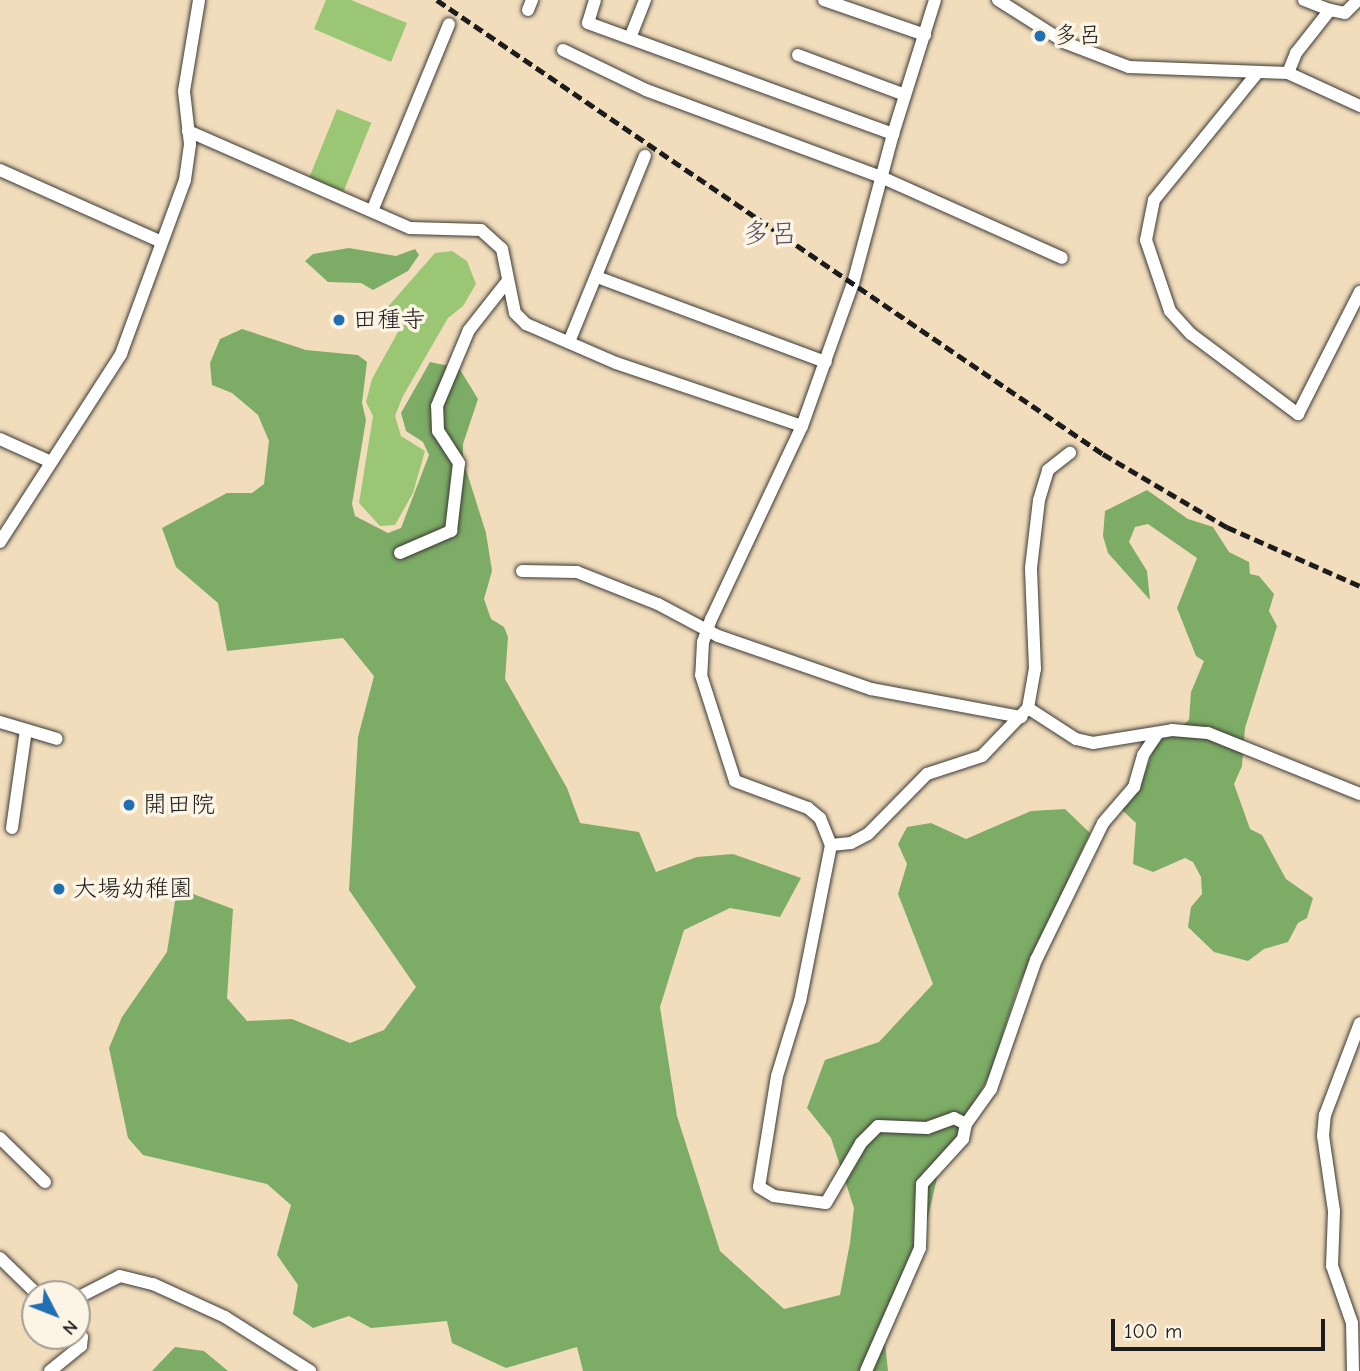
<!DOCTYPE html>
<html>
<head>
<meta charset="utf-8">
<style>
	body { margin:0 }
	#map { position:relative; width:1360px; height:1371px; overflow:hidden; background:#f1ddbc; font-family:"Comic Neue","Klee One",sans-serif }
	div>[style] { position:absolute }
	.green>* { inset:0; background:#9bc775; transform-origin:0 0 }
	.forest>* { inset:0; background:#7cac66 }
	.roads { filter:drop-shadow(0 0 2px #3c3934) drop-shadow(0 0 2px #3c3934) }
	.street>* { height:12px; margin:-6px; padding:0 6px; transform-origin:6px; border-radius:6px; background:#fff }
	.rail>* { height:4.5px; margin-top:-2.25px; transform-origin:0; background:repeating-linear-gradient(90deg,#1c1c1c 0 10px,transparent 0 15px) }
	.dots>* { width:19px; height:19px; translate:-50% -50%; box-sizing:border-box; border:4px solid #fcf5e5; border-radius:50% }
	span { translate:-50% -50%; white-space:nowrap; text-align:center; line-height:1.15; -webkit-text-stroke:7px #fcf5e5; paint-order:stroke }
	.poi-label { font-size:24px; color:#1c1c1c }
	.left { translate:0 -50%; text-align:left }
	.quarter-label { font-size:28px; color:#5a506b }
	.north { position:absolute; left:21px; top:1280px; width:70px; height:70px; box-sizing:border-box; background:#fcf5e5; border:2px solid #a29e95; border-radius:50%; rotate:132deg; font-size:19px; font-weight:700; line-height:28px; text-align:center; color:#1c1c1c }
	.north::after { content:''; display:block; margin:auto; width:24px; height:32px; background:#1f6fb2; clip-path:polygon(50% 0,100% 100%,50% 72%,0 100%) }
	.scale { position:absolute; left:1111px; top:1319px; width:214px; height:32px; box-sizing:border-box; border:4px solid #1c1c1c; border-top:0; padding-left:9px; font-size:21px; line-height:24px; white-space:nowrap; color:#1c1c1c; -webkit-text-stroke:5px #fcf5e5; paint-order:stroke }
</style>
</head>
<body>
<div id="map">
	<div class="green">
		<i style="clip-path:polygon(326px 0,351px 0,407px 23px,391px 62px,314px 29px)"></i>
		<i style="left:337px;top:109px;width:37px;height:74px;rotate:22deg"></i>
		<i style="clip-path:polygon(452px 251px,467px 261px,476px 284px,463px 306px,448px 318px,403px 396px,395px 416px,401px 436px,425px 451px,413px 493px,395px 525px,380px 526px,359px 503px,373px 416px,366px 402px,372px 379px,404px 321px,385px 310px,435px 253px)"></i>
	</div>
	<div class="forest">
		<i style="clip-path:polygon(349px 248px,396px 256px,415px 249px,419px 255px,408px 271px,373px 290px,361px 283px,328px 282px,305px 261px,313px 254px)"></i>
		<i style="clip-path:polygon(242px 329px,306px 350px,358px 355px,367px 362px,362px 403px,366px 420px,352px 504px,355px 516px,388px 533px,401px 528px,429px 455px,423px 442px,406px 431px,401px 413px,430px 362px,459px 368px,478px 399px,463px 444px,463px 460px,486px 533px,492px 571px,484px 599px,491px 619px,504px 627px,508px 637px,505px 679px,567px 788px,580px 823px,639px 832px,656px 872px,697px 857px,733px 854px,801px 878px,780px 917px,730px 908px,684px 930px,660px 1007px,677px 1116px,720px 1251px,784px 1309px,840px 1295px,850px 1243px,854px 1208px,831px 1138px,807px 1108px,825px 1060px,879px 1042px,933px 984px,898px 894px,907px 864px,898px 844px,907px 827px,931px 823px,966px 839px,1031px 811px,1065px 809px,1090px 833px,1018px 987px,990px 1074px,938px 1174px,914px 1277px,891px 1320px,885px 1343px,888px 1371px,583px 1371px,577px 1347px,506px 1368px,452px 1343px,447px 1321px,371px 1328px,349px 1316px,313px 1328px,293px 1314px,298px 1285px,277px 1255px,291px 1205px,267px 1184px,143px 1155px,128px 1138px,109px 1048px,122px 1017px,167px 952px,177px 888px,233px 909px,227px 998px,247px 1021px,292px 1019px,350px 1043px,384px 1030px,416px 987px,349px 890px,358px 737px,374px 676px,343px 638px,227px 651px,218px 603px,176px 567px,162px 528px,227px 493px,252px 493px,264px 484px,269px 441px,258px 415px,232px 393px,212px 385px,210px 363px,220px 339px)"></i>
		<i style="clip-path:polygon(1147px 490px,1188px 519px,1213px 527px,1229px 552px,1249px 562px,1250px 574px,1259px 576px,1274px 594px,1269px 611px,1277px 626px,1245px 728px,1242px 766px,1234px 784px,1250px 829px,1262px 835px,1286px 879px,1313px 898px,1307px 918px,1298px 923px,1288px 942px,1264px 949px,1248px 961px,1214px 952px,1188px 927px,1191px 907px,1202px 894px,1201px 877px,1193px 862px,1185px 858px,1153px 872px,1133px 864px,1136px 823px,1120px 808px,1139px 790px,1157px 739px,1174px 733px,1189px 720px,1191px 692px,1204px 661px,1196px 656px,1177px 608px,1197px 558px,1148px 524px,1135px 527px,1129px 542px,1147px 571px,1150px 600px,1108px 553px,1103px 536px,1105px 511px)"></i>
		<i style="clip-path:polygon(175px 1347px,204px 1351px,228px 1371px,152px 1371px)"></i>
	</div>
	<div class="roads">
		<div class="street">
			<i style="left:595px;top:0;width:24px;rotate:107deg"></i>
			<i style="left:588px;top:23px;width:325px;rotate:20deg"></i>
			<i style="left:824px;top:0;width:107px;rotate:19.1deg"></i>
			<i style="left:935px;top:0;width:140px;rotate:107.4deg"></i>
			<i style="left:893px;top:134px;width:154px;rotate:105deg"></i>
			<i style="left:853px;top:283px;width:152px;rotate:109.6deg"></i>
			<i style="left:802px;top:426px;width:213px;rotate:115.2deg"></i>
			<i style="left:711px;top:619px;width:24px;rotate:109deg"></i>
			<i style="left:703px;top:642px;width:33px;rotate:93deg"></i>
			<i style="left:701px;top:675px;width:111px;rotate:72.2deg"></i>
			<i style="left:735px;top:781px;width:78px;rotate:20.3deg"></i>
			<i style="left:808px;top:808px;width:16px;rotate:40deg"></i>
			<i style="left:820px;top:818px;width:29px;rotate:68deg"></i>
			<i style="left:831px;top:845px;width:159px;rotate:101.2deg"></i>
			<i style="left:800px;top:1001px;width:78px;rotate:107deg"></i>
			<i style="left:777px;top:1076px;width:112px;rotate:99.2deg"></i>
			<i style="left:759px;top:1187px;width:17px;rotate:31deg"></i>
			<i style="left:774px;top:1196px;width:52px;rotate:7.7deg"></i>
			<i style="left:826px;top:1203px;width:69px;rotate:-59.7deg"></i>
			<i style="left:861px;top:1143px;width:24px;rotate:-45deg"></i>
			<i style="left:878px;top:1126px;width:49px;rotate:2.3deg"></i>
			<i style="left:927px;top:1128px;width:29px;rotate:-20deg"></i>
			<i style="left:954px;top:1118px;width:13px;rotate:27deg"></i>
			<i style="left:998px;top:0;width:80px;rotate:32.3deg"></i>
			<i style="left:1066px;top:43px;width:67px;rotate:20.9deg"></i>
			<i style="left:1129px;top:67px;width:159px;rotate:2.2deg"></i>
			<i style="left:1288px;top:73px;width:79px;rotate:24.6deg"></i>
			<i style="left:1304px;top:0;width:28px;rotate:21deg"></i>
			<i style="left:528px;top:10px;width:11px;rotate:-68deg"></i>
			<i style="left:630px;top:38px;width:41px;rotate:-68.5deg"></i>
			<i style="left:563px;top:50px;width:92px;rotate:25.7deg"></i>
			<i style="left:646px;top:90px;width:251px;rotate:20.3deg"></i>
			<i style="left:881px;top:177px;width:198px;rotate:24.1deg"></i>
			<i style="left:798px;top:55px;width:114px;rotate:20.5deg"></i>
			<i style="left:1258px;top:72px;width:165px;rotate:129.1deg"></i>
			<i style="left:1154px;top:200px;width:41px;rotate:101.3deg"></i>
			<i style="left:1146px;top:240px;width:75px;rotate:71.3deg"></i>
			<i style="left:1170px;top:311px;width:31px;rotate:48deg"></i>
			<i style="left:1191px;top:334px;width:134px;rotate:36.8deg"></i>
			<i style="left:1298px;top:414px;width:137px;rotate:-63.1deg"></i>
			<i style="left:1288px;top:73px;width:22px;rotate:-68deg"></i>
			<i style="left:1296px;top:53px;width:55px;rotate:-51.7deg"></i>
			<i style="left:1330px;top:10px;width:15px;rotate:11deg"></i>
			<i style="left:1345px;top:13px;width:18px;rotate:-45deg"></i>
			<i style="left:188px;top:131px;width:242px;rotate:23.6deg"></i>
			<i style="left:410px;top:228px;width:71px;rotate:1.6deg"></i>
			<i style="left:481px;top:230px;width:28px;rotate:42deg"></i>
			<i style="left:502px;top:249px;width:65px;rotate:78.5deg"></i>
			<i style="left:515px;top:313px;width:16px;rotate:45deg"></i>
			<i style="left:526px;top:324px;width:98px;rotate:23.4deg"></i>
			<i style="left:616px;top:363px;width:196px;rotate:18.7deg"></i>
			<i style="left:0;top:170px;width:177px;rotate:24deg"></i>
			<i style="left:372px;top:211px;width:202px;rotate:-67.6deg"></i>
			<i style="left:597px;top:277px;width:244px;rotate:20.4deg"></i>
			<i style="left:569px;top:342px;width:201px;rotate:-67.8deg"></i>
			<i style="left:0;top:439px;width:56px;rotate:24.3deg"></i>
			<i style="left:0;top:542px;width:224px;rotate:-57.2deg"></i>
			<i style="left:121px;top:354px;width:185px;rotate:-69.8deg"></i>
			<i style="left:185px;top:180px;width:36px;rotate:-82deg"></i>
			<i style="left:190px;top:144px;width:53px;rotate:-96.5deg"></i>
			<i style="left:184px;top:91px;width:92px;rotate:-80.6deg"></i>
			<i style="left:400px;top:553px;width:56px;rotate:-23.3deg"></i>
			<i style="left:451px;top:531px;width:68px;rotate:-83.3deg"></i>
			<i style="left:459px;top:463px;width:38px;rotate:-123deg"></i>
			<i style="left:438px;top:431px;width:25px;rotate:-92deg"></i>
			<i style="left:437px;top:406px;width:82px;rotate:-67.2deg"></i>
			<i style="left:469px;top:330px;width:60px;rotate:-51.8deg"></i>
			<i style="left:522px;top:571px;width:55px;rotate:1deg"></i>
			<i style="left:577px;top:572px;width:87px;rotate:21.6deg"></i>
			<i style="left:658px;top:604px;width:68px;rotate:28.1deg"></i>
			<i style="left:718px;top:636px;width:162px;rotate:19.1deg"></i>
			<i style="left:871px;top:689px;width:153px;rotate:10.6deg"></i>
			<i style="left:1028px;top:708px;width:57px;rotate:32.9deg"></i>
			<i style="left:1076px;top:739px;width:17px;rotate:13deg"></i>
			<i style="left:1093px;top:743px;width:80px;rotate:-9.3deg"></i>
			<i style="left:1172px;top:730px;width:36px;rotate:5deg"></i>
			<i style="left:1208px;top:733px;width:164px;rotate:21.9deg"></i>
			<i style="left:0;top:722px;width:59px;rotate:16.6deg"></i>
			<i style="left:12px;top:828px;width:99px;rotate:-81.9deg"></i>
			<i style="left:831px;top:845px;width:20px;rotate:-6deg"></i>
			<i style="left:851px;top:843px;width:19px;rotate:-28deg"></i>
			<i style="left:868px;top:834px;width:84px;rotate:-45.5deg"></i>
			<i style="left:927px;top:774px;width:58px;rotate:-18.1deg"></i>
			<i style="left:982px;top:756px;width:66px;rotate:-46.2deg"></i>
			<i style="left:1028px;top:708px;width:40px;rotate:-80deg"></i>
			<i style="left:1035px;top:669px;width:101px;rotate:-92.3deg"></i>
			<i style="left:1031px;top:568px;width:68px;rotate:-83.3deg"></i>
			<i style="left:1039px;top:500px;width:31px;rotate:-73deg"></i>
			<i style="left:1048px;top:470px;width:28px;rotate:-38deg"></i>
			<i style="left:0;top:1138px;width:63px;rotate:44.4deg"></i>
			<i style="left:0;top:1258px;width:52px;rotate:44.2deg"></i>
			<i style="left:77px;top:1298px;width:48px;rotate:-27.1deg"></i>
			<i style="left:120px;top:1276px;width:34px;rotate:14deg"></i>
			<i style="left:153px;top:1284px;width:79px;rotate:24.6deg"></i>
			<i style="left:225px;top:1317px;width:101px;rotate:32.4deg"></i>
			<i style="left:50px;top:1371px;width:40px;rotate:-39deg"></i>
			<i style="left:81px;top:1346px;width:9px;rotate:-84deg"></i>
			<i style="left:82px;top:1337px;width:7px;rotate:-135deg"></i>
			<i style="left:866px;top:1371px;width:134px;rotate:-66.3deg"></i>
			<i style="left:920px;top:1248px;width:64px;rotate:-88.2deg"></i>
			<i style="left:922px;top:1184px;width:61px;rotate:-47.7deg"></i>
			<i style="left:963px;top:1139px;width:15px;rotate:-79deg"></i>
			<i style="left:966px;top:1124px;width:43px;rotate:-54.5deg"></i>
			<i style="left:991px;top:1089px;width:137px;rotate:-70.8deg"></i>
			<i style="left:1036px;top:960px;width:153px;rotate:-63.9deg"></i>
			<i style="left:1103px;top:823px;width:48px;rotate:-49.3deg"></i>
			<i style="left:1134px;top:787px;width:33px;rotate:-74deg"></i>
			<i style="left:1143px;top:755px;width:25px;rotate:-56deg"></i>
			<i style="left:1353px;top:1371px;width:48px;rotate:-91.2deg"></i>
			<i style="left:1352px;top:1323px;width:60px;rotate:-109.3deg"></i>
			<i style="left:1332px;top:1266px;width:55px;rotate:-87.9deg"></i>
			<i style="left:1334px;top:1211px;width:76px;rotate:-98.3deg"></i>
			<i style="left:1323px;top:1136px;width:21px;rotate:-85deg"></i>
			<i style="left:1325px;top:1115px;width:98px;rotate:-69.2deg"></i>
		</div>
	</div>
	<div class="rail">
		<i style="left:437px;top:0;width:806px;rotate:34.28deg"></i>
		<i style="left:1103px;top:454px;width:144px;rotate:30.5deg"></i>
		<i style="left:1227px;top:527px;width:145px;rotate:23.9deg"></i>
	</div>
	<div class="dots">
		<i style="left:1040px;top:36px;background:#1f6fb2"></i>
		<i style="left:339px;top:320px;background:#1f6fb2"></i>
		<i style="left:129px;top:805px;background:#1f6fb2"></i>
		<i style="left:59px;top:889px;background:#1f6fb2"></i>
	</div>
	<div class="poi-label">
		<span class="left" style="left:1054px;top:36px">多呂</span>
		<span class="left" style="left:353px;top:320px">田種寺</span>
		<span class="left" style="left:143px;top:805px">開田院</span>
		<span class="left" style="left:73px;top:889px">大場幼稚園</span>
	</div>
	<div class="quarter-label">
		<span style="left:770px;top:234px">多呂</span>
	</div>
	<div class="north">N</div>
	<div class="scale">100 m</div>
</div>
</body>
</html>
